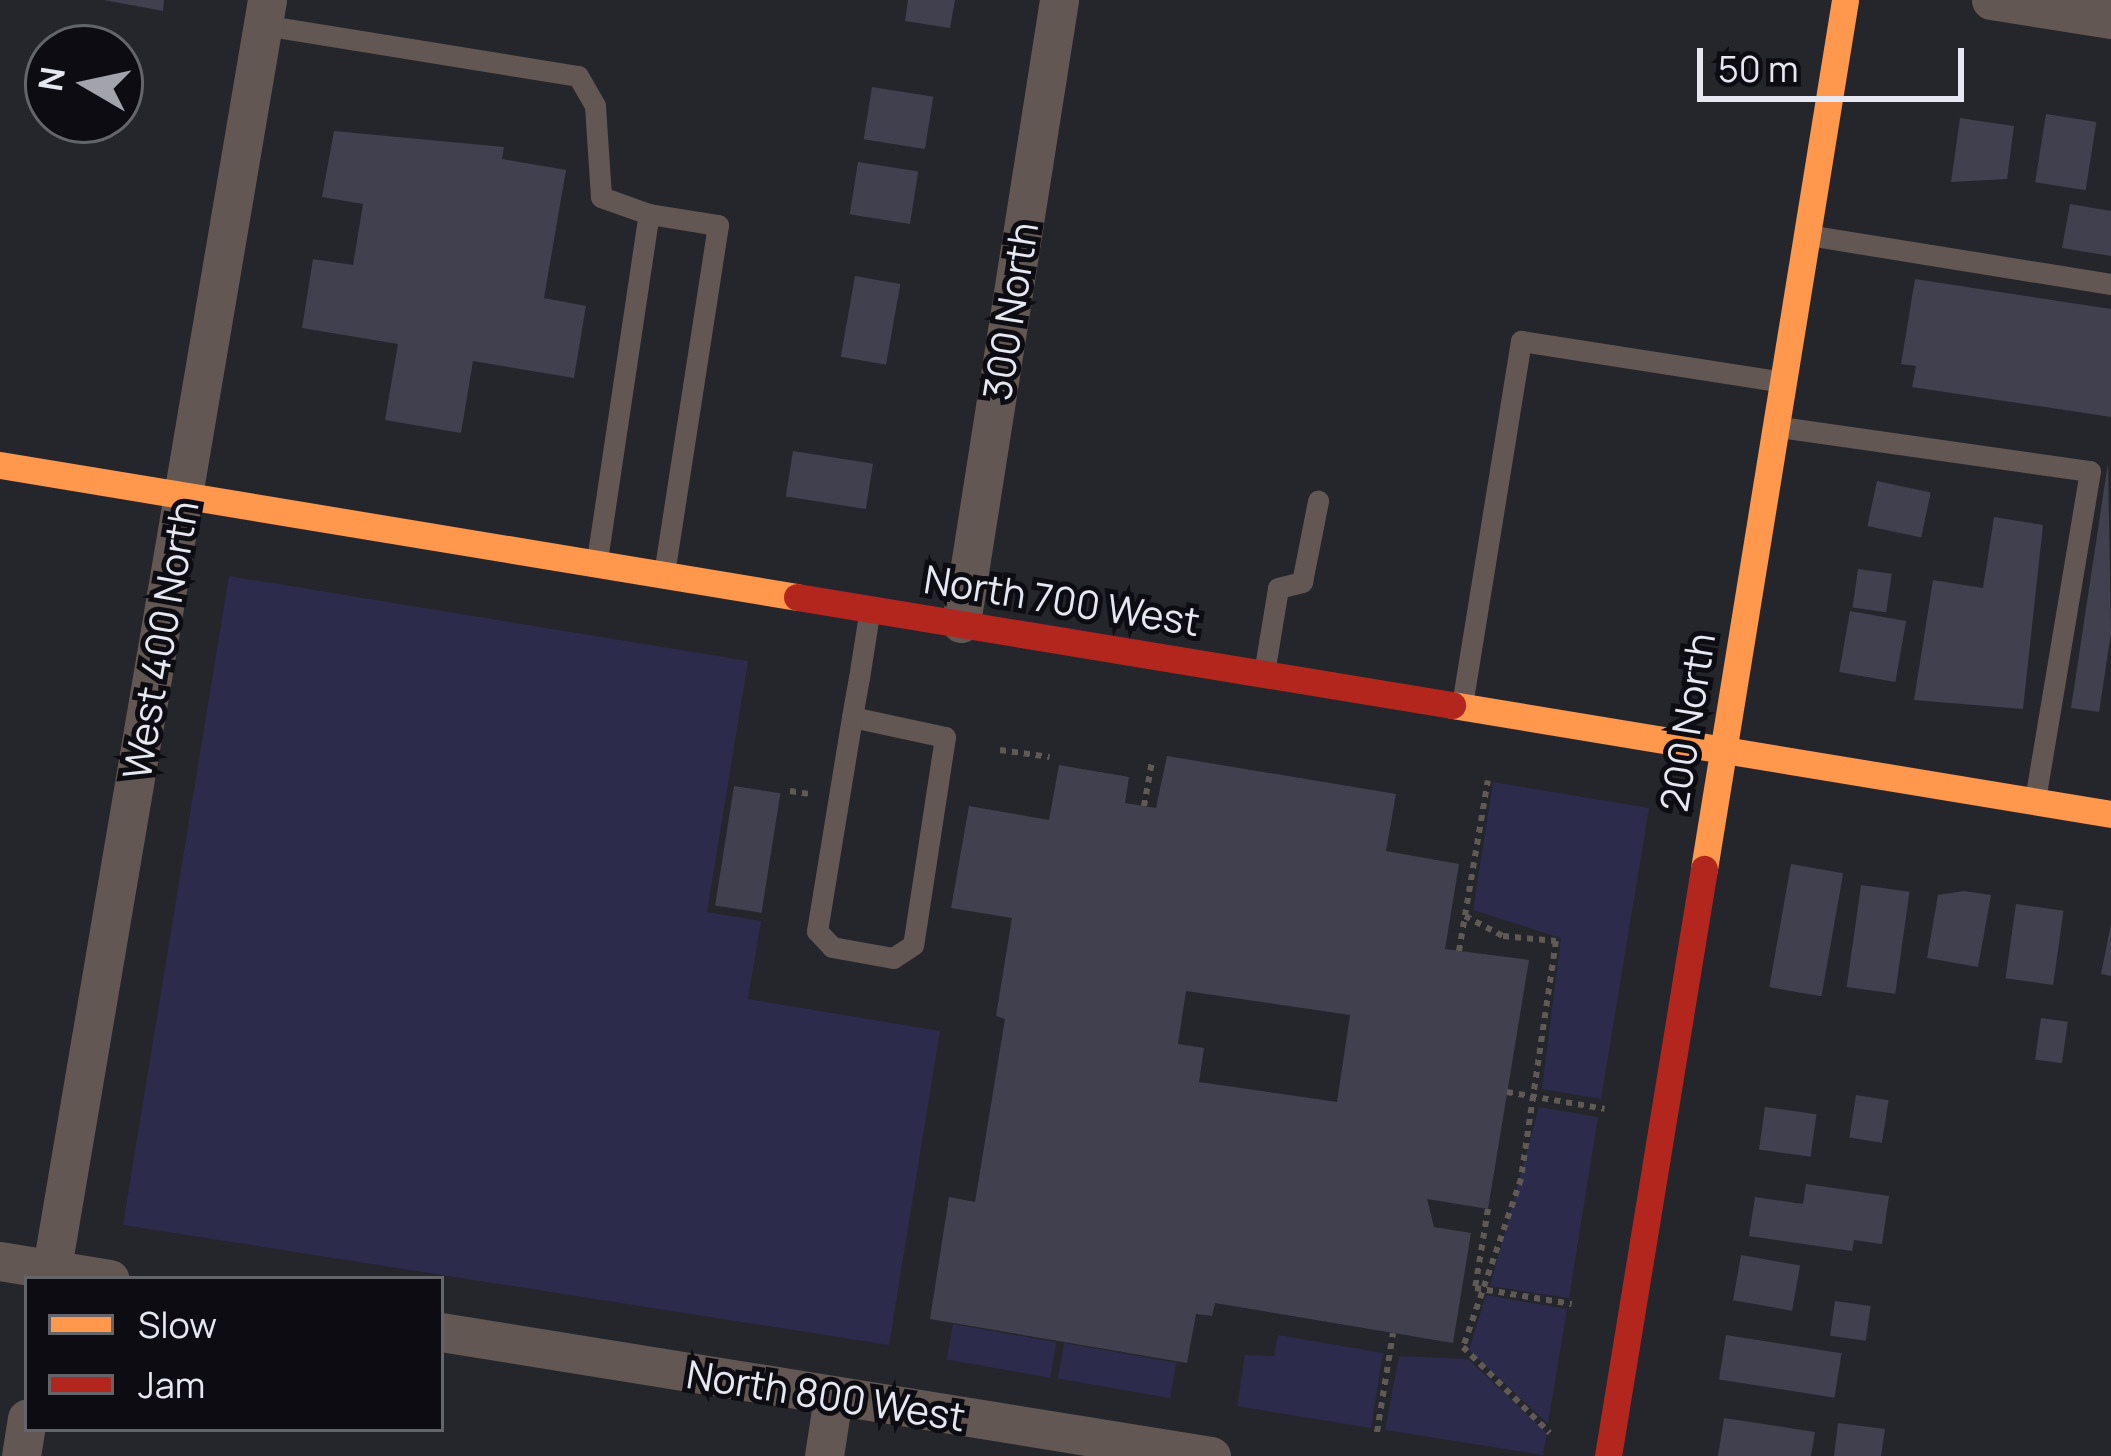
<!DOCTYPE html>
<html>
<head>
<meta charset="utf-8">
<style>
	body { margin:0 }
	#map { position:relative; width:2111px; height:1456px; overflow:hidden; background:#25252c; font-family:Manrope,sans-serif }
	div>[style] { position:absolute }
	.green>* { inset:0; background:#2c2b4b; transform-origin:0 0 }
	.building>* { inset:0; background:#41404e; transform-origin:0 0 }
	.path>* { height:6px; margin-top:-3px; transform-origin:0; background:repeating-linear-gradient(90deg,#605a57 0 6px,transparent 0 12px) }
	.lane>* { height:21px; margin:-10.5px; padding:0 10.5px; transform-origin:10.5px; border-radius:10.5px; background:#625753 }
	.street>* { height:39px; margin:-19.5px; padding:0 19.5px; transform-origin:19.5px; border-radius:19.5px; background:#625753 }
	.slow>* { height:27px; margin:-13.5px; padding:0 13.5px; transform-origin:13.5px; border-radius:13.5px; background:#ff974d }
	.jam>* { height:27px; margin:-13.5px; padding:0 13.5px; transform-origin:13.5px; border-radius:13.5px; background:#b3261e }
	span { translate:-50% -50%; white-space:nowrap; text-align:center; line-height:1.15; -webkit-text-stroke:10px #0c0c12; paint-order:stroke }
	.street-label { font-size:39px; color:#e7e7f1 }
	.legend { position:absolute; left:24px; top:1276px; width:420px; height:156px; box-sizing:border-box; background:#0c0c12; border:3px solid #64646b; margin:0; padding:15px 21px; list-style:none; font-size:36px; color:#e7e7f1 }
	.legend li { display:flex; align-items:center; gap:24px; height:60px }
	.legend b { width:60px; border:3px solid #64646b }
	.north { position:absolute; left:24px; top:24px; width:120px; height:120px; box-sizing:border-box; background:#0c0c12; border:3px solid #64646b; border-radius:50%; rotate:279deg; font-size:33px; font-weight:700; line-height:48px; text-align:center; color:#e7e7f1 }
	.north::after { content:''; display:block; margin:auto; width:42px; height:54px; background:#a3a3ac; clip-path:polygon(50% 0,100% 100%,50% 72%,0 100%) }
	.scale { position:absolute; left:1697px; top:48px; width:267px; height:54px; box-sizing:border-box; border:6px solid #e7e7f1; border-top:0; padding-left:15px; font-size:36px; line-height:42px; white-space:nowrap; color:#e7e7f1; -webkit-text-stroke:9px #0c0c12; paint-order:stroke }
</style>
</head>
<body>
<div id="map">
	<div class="green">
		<i style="clip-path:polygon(229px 576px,748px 661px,707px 912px,761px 921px,748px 999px,940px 1031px,889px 1345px,123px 1225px)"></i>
		<i style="clip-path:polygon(1493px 782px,1649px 808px,1601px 1099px,1542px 1089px,1561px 938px,1473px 910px)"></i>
		<i style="clip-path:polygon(1539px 1107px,1598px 1117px,1569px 1298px,1490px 1286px)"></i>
		<i style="clip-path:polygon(1486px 1295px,1567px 1309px,1548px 1424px,1469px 1350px)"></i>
		<i style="left:953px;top:1324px;width:105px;height:36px;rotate:10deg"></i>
		<i style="clip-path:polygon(1278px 1335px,1383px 1353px,1371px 1428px,1237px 1406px,1245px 1355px,1274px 1356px)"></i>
		<i style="left:1064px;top:1343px;width:114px;height:36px;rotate:10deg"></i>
		<i style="clip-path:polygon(1399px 1356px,1468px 1359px,1547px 1433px,1543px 1455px,1385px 1430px)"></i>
	</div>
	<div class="building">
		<i style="clip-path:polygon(104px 0,164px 0,163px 11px)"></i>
		<i style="clip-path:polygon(908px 0,955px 0,950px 28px,905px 21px)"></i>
		<i style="left:872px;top:87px;width:62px;height:53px;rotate:9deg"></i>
		<i style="left:2046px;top:114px;width:51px;height:69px;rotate:9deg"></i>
		<i style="clip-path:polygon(1960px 118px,2014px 126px,2007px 179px,1951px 182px)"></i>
		<i style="clip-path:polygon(334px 131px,504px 147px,502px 159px,566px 170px,544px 298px,586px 306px,574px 378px,473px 361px,461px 433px,385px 420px,398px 344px,302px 328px,313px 259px,353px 265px,363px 204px,322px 197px)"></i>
		<i style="left:858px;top:162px;width:61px;height:53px;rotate:9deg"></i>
		<i style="clip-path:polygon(2070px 204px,2111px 211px,2111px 256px,2062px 248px)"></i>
		<i style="left:855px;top:276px;width:46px;height:82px;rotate:10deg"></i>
		<i style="clip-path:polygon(1915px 279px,2111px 309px,2111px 417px,1912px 387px,1916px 366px,1901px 364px)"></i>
		<i style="left:793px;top:451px;width:81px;height:46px;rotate:9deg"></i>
		<i style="clip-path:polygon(2108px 463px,2111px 633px,2099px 712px,2071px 708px)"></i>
		<i style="left:1877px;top:481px;width:55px;height:46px;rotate:12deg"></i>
		<i style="clip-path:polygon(1994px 517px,2043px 525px,2023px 709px,1914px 700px,1933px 580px,1983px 588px)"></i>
		<i style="left:1858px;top:569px;width:34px;height:39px;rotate:8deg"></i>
		<i style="left:1850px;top:611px;width:57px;height:62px;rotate:10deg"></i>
		<i style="clip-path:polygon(evenodd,1167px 756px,1396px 794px,1386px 851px,1459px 864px,1445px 949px,1529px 960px,1488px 1209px,1427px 1199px,1434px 1227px,1471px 1233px,1453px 1343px,1215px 1303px,1212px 1316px,1196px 1314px,1187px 1363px,930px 1319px,949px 1197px,975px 1202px,1005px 1019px,996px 1016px,1012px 918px,951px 908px,969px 806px,1049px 820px,1059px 765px,1129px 777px,1125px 803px,1156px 808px,1167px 756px,1186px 991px,1350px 1015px,1337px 1102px,1199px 1082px,1204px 1048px,1178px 1044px,1186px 991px)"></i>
		<i style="left:734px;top:786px;width:47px;height:121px;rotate:9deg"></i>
		<i style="left:1791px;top:864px;width:53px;height:125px;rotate:10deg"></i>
		<i style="left:1861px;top:885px;width:49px;height:103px;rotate:8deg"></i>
		<i style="clip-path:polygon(1964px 891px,1991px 895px,1978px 967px,1927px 958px,1938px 895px)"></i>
		<i style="left:2016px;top:904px;width:48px;height:75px;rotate:8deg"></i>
		<i style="clip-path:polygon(2111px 924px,2111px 976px,2101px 974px)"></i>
		<i style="left:2041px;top:1018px;width:27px;height:42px;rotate:8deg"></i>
		<i style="left:1856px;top:1095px;width:33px;height:43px;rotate:9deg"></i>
		<i style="left:1765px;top:1107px;width:52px;height:43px;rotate:8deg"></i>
		<i style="clip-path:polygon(1806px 1184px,1889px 1196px,1882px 1244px,1854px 1240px,1852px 1251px,1749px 1236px,1755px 1197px,1803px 1204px)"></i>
		<i style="left:1741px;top:1255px;width:60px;height:46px;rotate:10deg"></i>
		<i style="left:1835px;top:1301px;width:36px;height:35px;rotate:8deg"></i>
		<i style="left:1726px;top:1335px;width:117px;height:45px;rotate:9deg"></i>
		<i style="clip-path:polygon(1724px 1418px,1815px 1432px,1811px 1456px,1718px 1456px)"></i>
		<i style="clip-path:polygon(1838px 1423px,1885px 1429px,1881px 1456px,1834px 1456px)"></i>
	</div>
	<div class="path">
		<i style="left:1000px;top:750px;width:50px;rotate:8deg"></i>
		<i style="left:790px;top:791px;width:20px;rotate:9deg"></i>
		<i style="left:1144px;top:806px;width:46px;rotate:-79.9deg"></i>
		<i style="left:1465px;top:916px;width:43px;rotate:27.8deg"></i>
		<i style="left:1503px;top:936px;width:53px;rotate:5.4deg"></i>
		<i style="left:1556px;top:941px;width:241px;rotate:98.4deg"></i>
		<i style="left:1521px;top:1179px;width:178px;rotate:109deg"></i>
		<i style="left:1463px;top:1347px;width:122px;rotate:44.7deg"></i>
		<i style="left:1459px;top:951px;width:173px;rotate:-80.4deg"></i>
		<i style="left:1507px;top:1092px;width:99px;rotate:9.8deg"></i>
		<i style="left:1488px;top:1209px;width:80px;rotate:99.3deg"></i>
		<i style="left:1475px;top:1288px;width:98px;rotate:9.4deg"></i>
		<i style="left:1377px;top:1432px;width:100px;rotate:-80.8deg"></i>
	</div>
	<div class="lane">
		<i style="left:263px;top:25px;width:319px;rotate:9.2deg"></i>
		<i style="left:578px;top:76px;width:34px;rotate:60deg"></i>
		<i style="left:595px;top:106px;width:91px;rotate:86.2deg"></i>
		<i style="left:601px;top:197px;width:51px;rotate:19.5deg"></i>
		<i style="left:1808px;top:235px;width:307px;rotate:9.2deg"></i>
		<i style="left:1780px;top:427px;width:313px;rotate:8.1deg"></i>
		<i style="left:2090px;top:471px;width:335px;rotate:99.5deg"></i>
		<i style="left:597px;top:560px;width:350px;rotate:-81.5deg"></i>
		<i style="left:649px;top:214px;width:70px;rotate:9.1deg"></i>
		<i style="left:718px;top:225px;width:352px;rotate:98.8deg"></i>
		<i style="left:1264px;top:673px;width:86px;rotate:-80.6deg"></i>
		<i style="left:1278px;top:588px;width:25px;rotate:-14deg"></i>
		<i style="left:1302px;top:582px;width:83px;rotate:-78.8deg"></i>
		<i style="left:1462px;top:705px;width:369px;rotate:-80.8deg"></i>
		<i style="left:1521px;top:341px;width:265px;rotate:8.9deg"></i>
		<i style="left:852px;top:717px;width:95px;rotate:12.1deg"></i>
		<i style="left:945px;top:737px;width:210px;rotate:98.7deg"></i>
		<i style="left:913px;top:945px;width:24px;rotate:147deg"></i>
		<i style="left:893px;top:958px;width:62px;rotate:-169.8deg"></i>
		<i style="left:832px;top:947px;width:22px;rotate:-133deg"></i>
		<i style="left:817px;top:931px;width:217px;rotate:-80.7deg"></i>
		<i style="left:852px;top:717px;width:40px;rotate:-80deg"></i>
		<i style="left:859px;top:678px;width:71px;rotate:-81.1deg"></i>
	</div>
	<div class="street">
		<i style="left:1991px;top:0;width:121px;rotate:9deg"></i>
		<i style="left:961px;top:623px;width:631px;rotate:-81.06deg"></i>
		<i style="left:0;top:1261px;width:111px;rotate:9.3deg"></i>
		<i style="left:50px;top:1279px;width:1297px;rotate:-80.37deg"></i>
		<i style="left:441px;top:1332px;width:780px;rotate:9.15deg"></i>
		<i style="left:21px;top:1456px;width:38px;rotate:-81deg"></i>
		<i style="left:824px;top:1456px;width:60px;rotate:-81.3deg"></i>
	</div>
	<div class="slow">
		<i style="left:0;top:465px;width:808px;rotate:9.4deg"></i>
		<i style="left:1452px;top:705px;width:668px;rotate:9.39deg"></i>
		<i style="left:1704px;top:869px;width:880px;rotate:-80.78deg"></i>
	</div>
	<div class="jam">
		<i style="left:797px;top:597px;width:664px;rotate:9.36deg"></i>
		<i style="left:1608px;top:1456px;width:595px;rotate:-80.71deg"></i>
	</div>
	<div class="street-label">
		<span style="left:1010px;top:311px;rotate:-81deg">300 North</span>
		<span style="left:1062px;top:600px;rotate:9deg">North 700 West</span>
		<span style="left:160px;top:640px;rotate:-80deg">West 400 North</span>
		<span style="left:1687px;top:722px;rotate:-81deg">200 North</span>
		<span style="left:826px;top:1395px;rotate:9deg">North 800 West</span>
	</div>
	<ul class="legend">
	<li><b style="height:15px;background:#ff974d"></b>Slow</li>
	<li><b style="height:15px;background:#b3261e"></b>Jam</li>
	</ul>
	<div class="north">N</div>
	<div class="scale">50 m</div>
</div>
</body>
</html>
